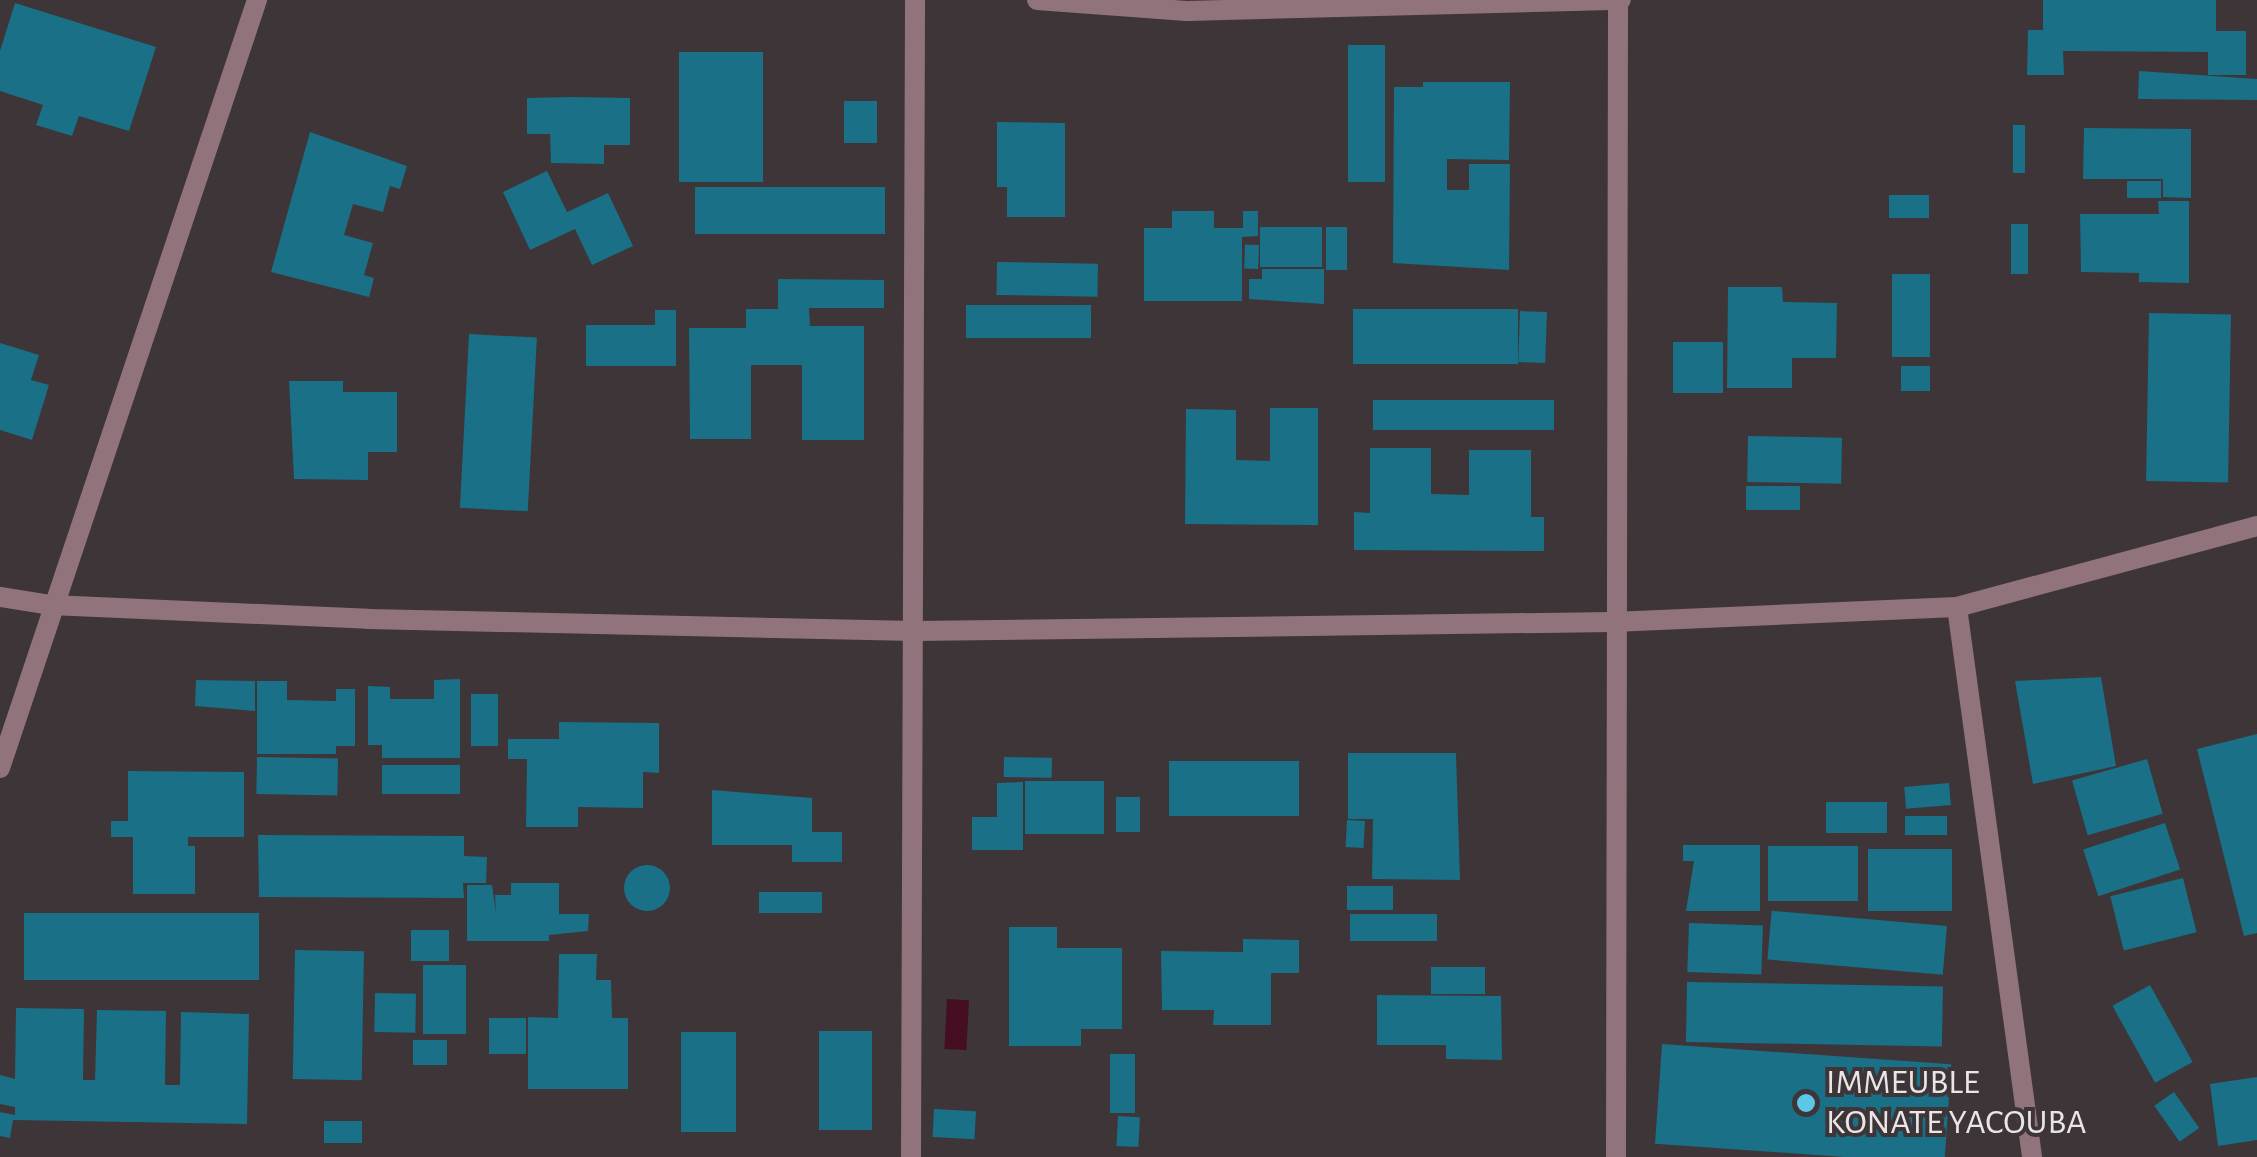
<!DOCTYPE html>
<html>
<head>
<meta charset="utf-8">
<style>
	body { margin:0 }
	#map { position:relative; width:2257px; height:1157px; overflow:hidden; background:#3d3537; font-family:"Alegreya Sans",sans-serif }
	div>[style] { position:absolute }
	.water>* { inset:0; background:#450e23; transform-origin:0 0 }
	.building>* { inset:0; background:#197087; transform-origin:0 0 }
	.round { border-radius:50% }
	.minor>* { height:20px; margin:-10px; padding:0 10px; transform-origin:10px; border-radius:10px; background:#91747b }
	.dots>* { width:28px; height:28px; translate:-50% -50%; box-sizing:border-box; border:5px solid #3d3537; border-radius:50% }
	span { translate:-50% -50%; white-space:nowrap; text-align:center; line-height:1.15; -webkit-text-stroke:8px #3d3537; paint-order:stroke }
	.poi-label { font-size:35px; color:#eae5e6 }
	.left { translate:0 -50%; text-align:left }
</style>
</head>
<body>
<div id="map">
	<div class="water">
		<i style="left:947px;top:999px;width:22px;height:50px;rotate:3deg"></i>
	</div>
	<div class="building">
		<i style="clip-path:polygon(2043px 0,2216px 0,2216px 31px,2246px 31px,2246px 75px,2208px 75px,2208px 52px,2063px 51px,2064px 75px,2027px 75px,2028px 30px,2043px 30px)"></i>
		<i style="clip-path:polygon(15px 3px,156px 47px,129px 131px,79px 116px,72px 136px,36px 125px,43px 105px,0 91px,0 51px)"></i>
		<i style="left:1348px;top:45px;width:37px;height:137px"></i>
		<i style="left:763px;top:52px;width:130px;height:84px;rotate:90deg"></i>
		<i style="clip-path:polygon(2139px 71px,2257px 79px,2257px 100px,2138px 99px)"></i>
		<i style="clip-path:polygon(1423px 82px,1510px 82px,1509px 160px,1447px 159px,1447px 190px,1469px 190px,1469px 164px,1510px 164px,1509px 270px,1393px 263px,1394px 87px,1423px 87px)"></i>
		<i style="clip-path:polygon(572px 97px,630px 98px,630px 145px,604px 145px,604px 164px,551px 163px,550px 134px,527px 134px,527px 98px)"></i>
		<i style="left:844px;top:101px;width:33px;height:42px"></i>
		<i style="clip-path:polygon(997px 122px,1065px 123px,1065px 217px,1007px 217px,1007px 187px,997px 187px)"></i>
		<i style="left:2013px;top:125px;width:12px;height:48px"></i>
		<i style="clip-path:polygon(2084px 128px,2191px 129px,2191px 198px,2163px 197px,2163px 179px,2083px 179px)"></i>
		<i style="clip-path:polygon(310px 132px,407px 166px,400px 189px,390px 186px,383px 212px,353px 204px,344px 235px,373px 243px,364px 275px,374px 278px,369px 297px,271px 272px)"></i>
		<i style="clip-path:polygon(547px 171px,567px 212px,608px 193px,633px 246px,592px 265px,575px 229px,530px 250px,503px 192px)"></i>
		<i style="left:2127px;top:181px;width:34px;height:17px"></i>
		<i style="left:695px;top:187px;width:190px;height:47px"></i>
		<i style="left:1889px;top:195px;width:40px;height:23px"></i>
		<i style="clip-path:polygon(2158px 201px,2189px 201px,2189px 283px,2139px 282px,2139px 273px,2081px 272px,2080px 214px,2159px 214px)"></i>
		<i style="clip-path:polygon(1172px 211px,1214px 211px,1214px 228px,1243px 228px,1243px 211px,1258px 211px,1258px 236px,1242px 237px,1242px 301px,1144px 301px,1144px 228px,1172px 228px)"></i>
		<i style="left:2011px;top:224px;width:17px;height:50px"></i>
		<i style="left:1260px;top:227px;width:62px;height:40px"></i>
		<i style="left:1326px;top:227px;width:21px;height:43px"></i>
		<i style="left:1259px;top:245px;width:24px;height:14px;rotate:92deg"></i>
		<i style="left:997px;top:262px;width:101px;height:33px;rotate:1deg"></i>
		<i style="clip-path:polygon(1262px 269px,1324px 269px,1324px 304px,1249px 299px,1249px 279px,1262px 279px)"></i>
		<i style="left:1892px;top:274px;width:38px;height:83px"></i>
		<i style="clip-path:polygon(778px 279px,884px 280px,884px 308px,809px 308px,810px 326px,864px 326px,864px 440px,802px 440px,802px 365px,751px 365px,751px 439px,690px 439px,689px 328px,746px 328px,746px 309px,778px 309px)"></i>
		<i style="clip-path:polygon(1728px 287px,1782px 287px,1783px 302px,1837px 303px,1836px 358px,1792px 358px,1792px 388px,1727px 388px)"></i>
		<i style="left:966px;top:305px;width:125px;height:33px"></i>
		<i style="left:1353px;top:309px;width:165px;height:55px"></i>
		<i style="clip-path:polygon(655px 310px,676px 310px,676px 366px,586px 366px,586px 325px,655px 325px)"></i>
		<i style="left:1520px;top:311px;width:27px;height:51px;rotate:2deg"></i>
		<i style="left:2149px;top:313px;width:82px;height:168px;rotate:1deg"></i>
		<i style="left:469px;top:334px;width:68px;height:174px;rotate:3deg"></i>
		<i style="left:1673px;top:342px;width:50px;height:51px"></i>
		<i style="clip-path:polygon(0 343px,39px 355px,31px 380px,49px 385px,32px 440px,0 430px)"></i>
		<i style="left:1901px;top:366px;width:29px;height:25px"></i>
		<i style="clip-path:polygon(289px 381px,343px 381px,343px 392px,397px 392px,397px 452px,368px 452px,368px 480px,294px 479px)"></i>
		<i style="left:1373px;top:400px;width:181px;height:30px"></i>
		<i style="clip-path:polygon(1270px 408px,1318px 408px,1318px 525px,1185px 524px,1186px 409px,1236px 410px,1236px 460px,1270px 461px)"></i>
		<i style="left:1748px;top:436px;width:94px;height:46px;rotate:1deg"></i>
		<i style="clip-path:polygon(1370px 448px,1431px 448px,1431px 494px,1469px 495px,1469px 450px,1531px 450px,1531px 517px,1544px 517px,1544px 551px,1354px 550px,1354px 512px,1370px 513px)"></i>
		<i style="left:1746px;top:486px;width:54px;height:24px"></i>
		<i style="clip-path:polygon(2101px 677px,2116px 766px,2033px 784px,2015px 681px)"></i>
		<i style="clip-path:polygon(460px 679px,460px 758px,382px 758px,382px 745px,368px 745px,368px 686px,390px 687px,390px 699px,434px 699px,434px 680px)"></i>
		<i style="clip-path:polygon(196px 680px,255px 681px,255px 711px,195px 706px)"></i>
		<i style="clip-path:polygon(257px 681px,287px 681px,287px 700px,336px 701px,336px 689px,355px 689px,355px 746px,336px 746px,336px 754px,257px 754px)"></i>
		<i style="left:471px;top:694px;width:27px;height:52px"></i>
		<i style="clip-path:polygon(559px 722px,659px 723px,659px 773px,643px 772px,643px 808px,578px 807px,578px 827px,526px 827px,527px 759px,508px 759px,508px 739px,559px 739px)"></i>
		<i style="clip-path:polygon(2257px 734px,2257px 933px,2244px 936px,2197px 749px)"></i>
		<i style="clip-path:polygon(1348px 753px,1456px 753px,1460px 880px,1372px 879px,1373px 819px,1348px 819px)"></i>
		<i style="left:257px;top:757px;width:81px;height:37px;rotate:1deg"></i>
		<i style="left:1004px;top:757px;width:48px;height:20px;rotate:1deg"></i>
		<i style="left:2147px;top:759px;width:57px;height:78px;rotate:74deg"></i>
		<i style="left:1169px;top:761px;width:130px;height:55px"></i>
		<i style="left:382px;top:765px;width:78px;height:29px"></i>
		<i style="clip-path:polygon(128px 771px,244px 772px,244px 837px,188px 837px,188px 846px,195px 846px,195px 894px,133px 894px,133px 837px,111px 837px,111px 821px,128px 821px)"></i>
		<i style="left:1025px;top:781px;width:79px;height:53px"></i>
		<i style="clip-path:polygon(1023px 782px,1023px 850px,972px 850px,972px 817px,997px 817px,997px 783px)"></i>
		<i style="left:1949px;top:783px;width:22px;height:45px;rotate:85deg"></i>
		<i style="clip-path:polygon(712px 790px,812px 798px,812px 832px,842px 832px,842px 862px,792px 862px,792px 845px,712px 845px)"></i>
		<i style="left:1116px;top:797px;width:24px;height:35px"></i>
		<i style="left:1887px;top:802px;width:31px;height:61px;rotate:90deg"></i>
		<i style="left:1947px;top:816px;width:19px;height:42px;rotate:90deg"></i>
		<i style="left:1347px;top:820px;width:18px;height:27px;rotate:3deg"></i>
		<i style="left:2165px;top:823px;width:49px;height:86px;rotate:72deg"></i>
		<i style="clip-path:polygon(258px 835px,464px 836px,464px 856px,487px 857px,486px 883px,463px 883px,464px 898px,259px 897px)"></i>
		<i style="clip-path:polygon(1683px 845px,1760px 845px,1760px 911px,1686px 911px,1694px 861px,1683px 861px)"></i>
		<i style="left:1768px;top:846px;width:90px;height:55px"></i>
		<i style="left:1868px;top:849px;width:84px;height:62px"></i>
		<i class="round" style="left:624px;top:865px;width:46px;height:46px"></i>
		<i style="left:2183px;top:878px;width:56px;height:75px;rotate:76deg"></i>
		<i style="clip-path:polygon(511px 883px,559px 883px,559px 914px,589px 914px,588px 931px,549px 935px,549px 941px,467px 941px,467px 885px,492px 885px,496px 913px,495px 895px,511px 895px)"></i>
		<i style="left:1347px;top:886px;width:46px;height:24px"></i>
		<i style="left:759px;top:892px;width:63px;height:21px"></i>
		<i style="left:24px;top:913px;width:235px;height:67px"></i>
		<i style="left:1350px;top:914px;width:87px;height:27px"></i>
		<i style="left:1689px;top:923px;width:74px;height:49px;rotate:2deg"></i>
		<i style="left:1947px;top:926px;width:49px;height:176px;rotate:95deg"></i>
		<i style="clip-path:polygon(1009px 927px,1057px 927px,1057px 948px,1122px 948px,1122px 1029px,1081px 1029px,1081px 1046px,1009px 1046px)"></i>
		<i style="left:411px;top:930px;width:38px;height:31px"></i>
		<i style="clip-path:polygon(1243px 939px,1299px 940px,1299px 973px,1271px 973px,1271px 1025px,1213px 1025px,1214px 1010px,1162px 1010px,1161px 951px,1243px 952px)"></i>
		<i style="left:295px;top:950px;width:69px;height:129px;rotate:1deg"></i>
		<i style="clip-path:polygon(559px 954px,597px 954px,596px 980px,611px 980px,612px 1018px,628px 1018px,628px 1089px,528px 1089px,528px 1017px,558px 1018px)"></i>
		<i style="left:423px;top:965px;width:43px;height:69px"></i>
		<i style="left:1431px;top:967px;width:54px;height:27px"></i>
		<i style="left:1687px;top:982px;width:256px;height:60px;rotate:1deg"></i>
		<i style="left:2150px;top:985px;width:88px;height:43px;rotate:61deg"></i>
		<i style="left:375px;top:993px;width:41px;height:39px;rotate:1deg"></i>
		<i style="clip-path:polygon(1377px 995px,1501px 996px,1502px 1060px,1446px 1059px,1446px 1045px,1377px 1045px)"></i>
		<i style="clip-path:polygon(16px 1008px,84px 1009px,83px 1080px,95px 1080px,97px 1010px,166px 1011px,165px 1085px,180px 1085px,181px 1012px,249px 1014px,247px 1124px,13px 1120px,10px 1138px,0 1136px,0 1112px,15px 1115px,15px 1107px,0 1104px,0 1075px,15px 1079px)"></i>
		<i style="left:489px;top:1018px;width:37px;height:36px"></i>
		<i style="left:819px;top:1031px;width:53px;height:99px"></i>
		<i style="left:736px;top:1032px;width:100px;height:55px;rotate:90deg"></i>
		<i style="left:413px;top:1040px;width:34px;height:25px"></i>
		<i style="left:1662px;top:1044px;width:290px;height:100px;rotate:4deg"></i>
		<i style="left:1110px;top:1054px;width:25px;height:59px"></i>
		<i style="clip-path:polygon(2257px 1077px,2257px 1140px,2218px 1146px,2210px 1084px)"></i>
		<i style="left:2174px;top:1092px;width:44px;height:24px;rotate:55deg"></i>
		<i style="left:934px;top:1109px;width:42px;height:28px;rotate:3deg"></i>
		<i style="left:1118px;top:1116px;width:22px;height:30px;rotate:3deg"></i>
		<i style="left:324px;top:1121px;width:38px;height:22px"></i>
	</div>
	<div class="minor">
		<i style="left:1037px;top:0;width:150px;rotate:4.2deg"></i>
		<i style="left:1187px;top:11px;width:434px;rotate:-1.5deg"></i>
		<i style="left:0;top:597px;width:52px;rotate:8.9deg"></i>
		<i style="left:51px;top:605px;width:317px;rotate:2.5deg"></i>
		<i style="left:368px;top:619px;width:547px;rotate:1.26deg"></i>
		<i style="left:915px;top:631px;width:698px;rotate:-0.74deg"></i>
		<i style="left:1613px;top:622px;width:344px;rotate:-2.5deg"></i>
		<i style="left:1957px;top:607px;width:311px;rotate:-15.1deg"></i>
		<i style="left:1957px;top:607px;width:555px;rotate:82.23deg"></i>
		<i style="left:0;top:768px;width:810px;rotate:-71.5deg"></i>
		<i style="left:911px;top:1157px;width:1157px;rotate:-89.8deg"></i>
		<i style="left:1616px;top:1157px;width:1157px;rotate:-89.9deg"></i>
	</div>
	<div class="dots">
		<i style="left:1806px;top:1103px;background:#5cc7e7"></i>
	</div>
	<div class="poi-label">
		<span class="left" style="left:1826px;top:1103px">IMMEUBLE<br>KONATE YACOUBA</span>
	</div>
</div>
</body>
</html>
